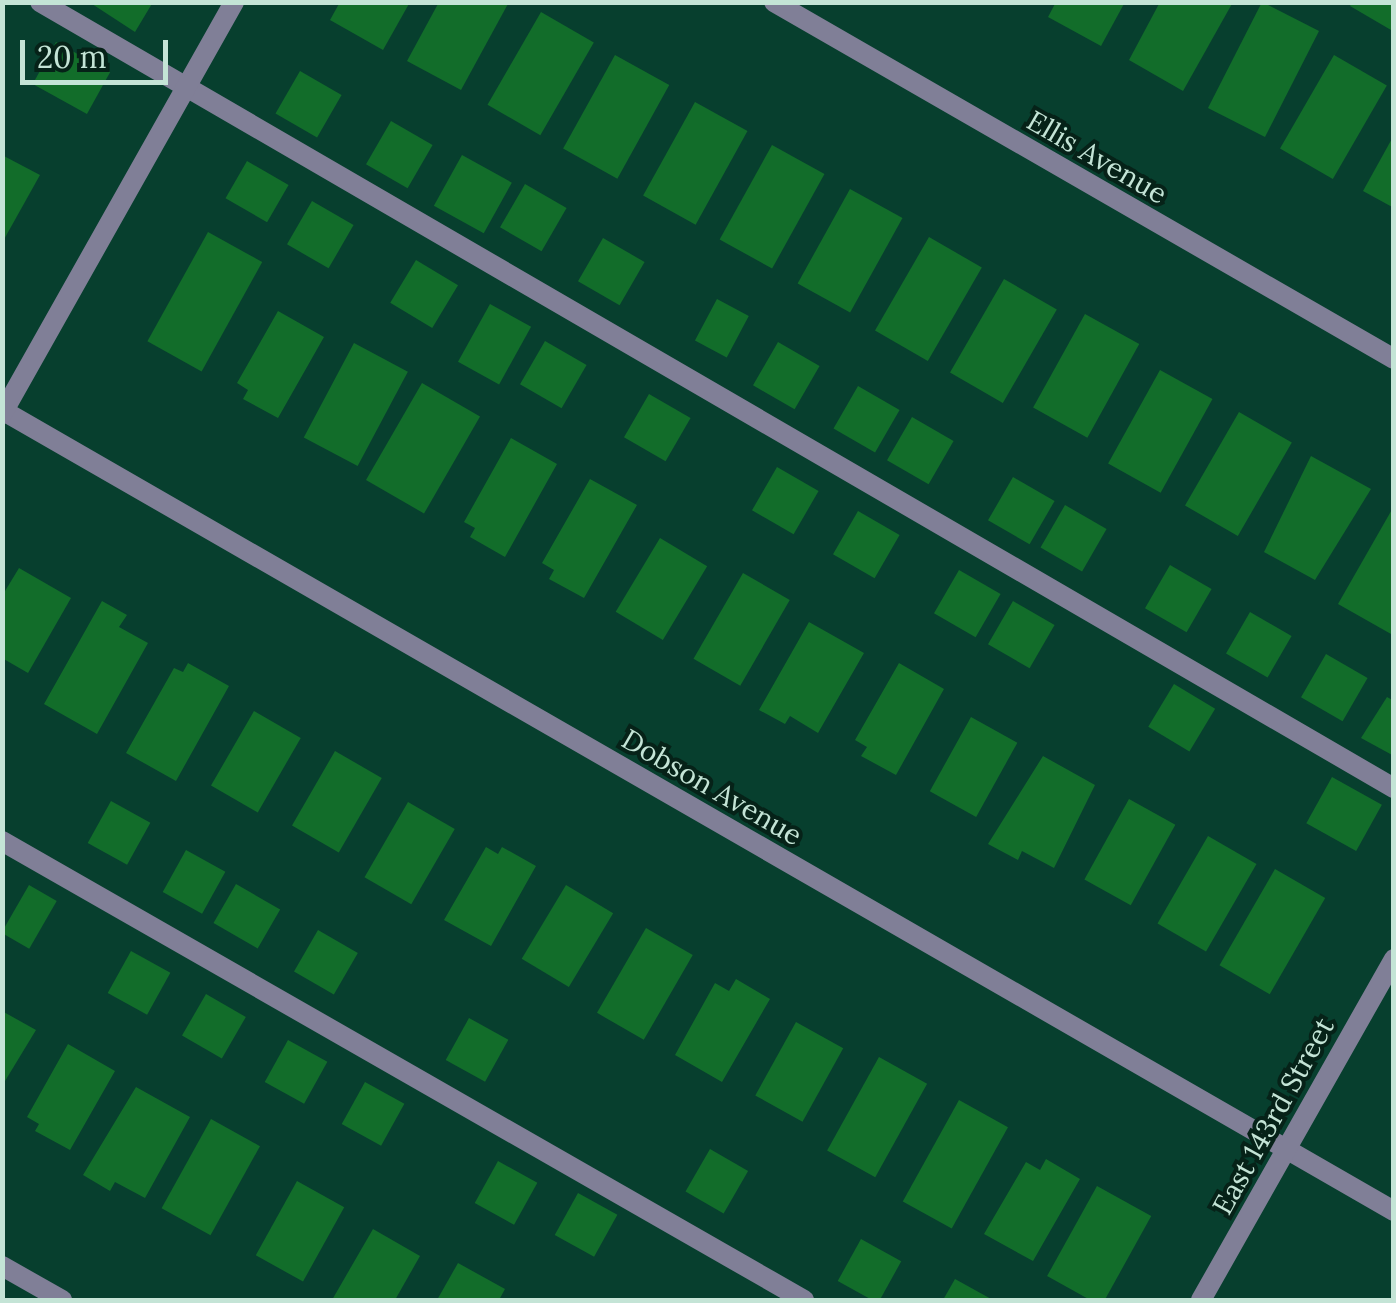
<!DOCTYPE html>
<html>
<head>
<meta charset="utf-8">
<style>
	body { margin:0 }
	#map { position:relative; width:1396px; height:1303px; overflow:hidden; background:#073f2e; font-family:Lora,serif }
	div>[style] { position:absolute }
	.building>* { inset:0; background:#126d2a; transform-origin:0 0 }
	.service>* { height:20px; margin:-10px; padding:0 10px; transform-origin:10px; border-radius:10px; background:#807f97 }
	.minor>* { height:20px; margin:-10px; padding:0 10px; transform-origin:10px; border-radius:10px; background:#807f97 }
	span { translate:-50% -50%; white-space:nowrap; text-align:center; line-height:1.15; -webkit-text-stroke:8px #062218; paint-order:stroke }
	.street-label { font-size:28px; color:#c4e4d6 }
	.frame { position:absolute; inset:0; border:5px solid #c4e4d6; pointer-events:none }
	.scale { position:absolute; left:20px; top:40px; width:148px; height:45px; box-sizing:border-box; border:5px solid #c4e4d6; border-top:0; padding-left:12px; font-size:30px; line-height:35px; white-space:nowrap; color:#c4e4d6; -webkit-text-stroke:8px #062218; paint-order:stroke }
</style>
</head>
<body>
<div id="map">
	<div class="building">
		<i style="clip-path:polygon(89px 2px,153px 2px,135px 32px)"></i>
		<i style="clip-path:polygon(340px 2px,410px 2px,383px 50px,330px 20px)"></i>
		<i style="clip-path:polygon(439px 2px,509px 2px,461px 90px,407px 61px)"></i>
		<i style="clip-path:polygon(1056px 2px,1125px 2px,1101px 46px,1048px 17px)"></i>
		<i style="clip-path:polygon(1160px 2px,1233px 2px,1183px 91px,1129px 60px)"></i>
		<i style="left:1262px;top:2px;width:64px;height:119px;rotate:27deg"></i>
		<i style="clip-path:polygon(1352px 2px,1394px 2px,1391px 30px,1350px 6px)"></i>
		<i style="left:541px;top:12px;width:61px;height:107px;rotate:30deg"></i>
		<i style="left:56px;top:42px;width:62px;height:48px;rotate:29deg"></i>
		<i style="left:615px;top:55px;width:62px;height:107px;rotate:29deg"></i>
		<i style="left:1334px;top:55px;width:61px;height:108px;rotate:30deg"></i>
		<i style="left:300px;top:71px;width:48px;height:49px;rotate:30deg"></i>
		<i style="left:695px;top:102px;width:60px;height:107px;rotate:29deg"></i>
		<i style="left:391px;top:121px;width:48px;height:50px;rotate:30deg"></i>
		<i style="clip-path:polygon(1394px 135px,1394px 208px,1363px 191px)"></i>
		<i style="left:772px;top:145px;width:60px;height:108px;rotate:29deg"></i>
		<i style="clip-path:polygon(2px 155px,40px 175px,2px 243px)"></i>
		<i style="left:462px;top:155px;width:57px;height:58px;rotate:29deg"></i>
		<i style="left:247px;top:161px;width:48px;height:43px;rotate:30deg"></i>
		<i style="left:525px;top:184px;width:48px;height:50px;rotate:30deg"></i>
		<i style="left:850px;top:189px;width:60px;height:108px;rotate:29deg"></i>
		<i style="left:312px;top:201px;width:48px;height:50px;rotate:30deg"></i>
		<i style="left:208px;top:232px;width:62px;height:125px;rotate:29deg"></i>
		<i style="left:929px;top:237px;width:61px;height:108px;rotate:30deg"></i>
		<i style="left:603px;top:238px;width:48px;height:50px;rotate:30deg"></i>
		<i style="left:416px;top:260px;width:49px;height:50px;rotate:31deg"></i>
		<i style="left:1004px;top:279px;width:61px;height:108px;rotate:30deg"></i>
		<i style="left:717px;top:299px;width:36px;height:47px;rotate:28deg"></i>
		<i style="left:490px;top:304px;width:47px;height:66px;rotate:29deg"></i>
		<i style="clip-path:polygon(278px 311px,324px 337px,278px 418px,243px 399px,248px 390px,237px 383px)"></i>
		<i style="left:1085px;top:314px;width:62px;height:107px;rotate:29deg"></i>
		<i style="left:545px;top:341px;width:48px;height:50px;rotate:30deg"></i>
		<i style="left:778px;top:342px;width:48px;height:50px;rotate:30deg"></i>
		<i style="left:354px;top:343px;width:61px;height:107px;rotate:28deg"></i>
		<i style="left:1160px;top:370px;width:60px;height:107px;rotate:29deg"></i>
		<i style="left:422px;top:383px;width:67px;height:112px;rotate:30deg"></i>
		<i style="left:858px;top:386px;width:48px;height:49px;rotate:30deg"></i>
		<i style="left:649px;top:394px;width:48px;height:50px;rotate:30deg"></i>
		<i style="left:1239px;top:412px;width:61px;height:108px;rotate:30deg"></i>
		<i style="left:912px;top:417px;width:48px;height:50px;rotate:30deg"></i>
		<i style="clip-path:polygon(511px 438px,557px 464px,505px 557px,470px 537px,475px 528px,464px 522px)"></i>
		<i style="clip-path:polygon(1311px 456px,1371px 489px,1315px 580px,1264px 552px)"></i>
		<i style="left:777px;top:467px;width:48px;height:50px;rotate:30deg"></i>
		<i style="left:1013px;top:477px;width:48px;height:50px;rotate:30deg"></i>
		<i style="clip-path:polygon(590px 479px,637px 505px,584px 598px,549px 579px,554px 570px,542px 563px)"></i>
		<i style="left:1065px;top:505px;width:48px;height:49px;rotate:30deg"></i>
		<i style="clip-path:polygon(1394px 506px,1394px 630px,1391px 634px,1338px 604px)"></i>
		<i style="left:858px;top:511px;width:48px;height:50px;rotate:30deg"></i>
		<i style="left:660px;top:538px;width:55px;height:86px;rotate:31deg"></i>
		<i style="left:1170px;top:565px;width:48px;height:50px;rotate:30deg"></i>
		<i style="clip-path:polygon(19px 568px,71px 598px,28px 673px,2px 658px,2px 596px)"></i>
		<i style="left:959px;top:570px;width:48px;height:50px;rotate:30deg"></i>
		<i style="left:743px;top:573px;width:54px;height:99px;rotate:30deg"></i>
		<i style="clip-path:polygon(102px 601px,127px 615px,119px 627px,148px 643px,97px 734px,44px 704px)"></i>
		<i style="left:1013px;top:601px;width:48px;height:50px;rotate:30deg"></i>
		<i style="left:1250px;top:612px;width:48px;height:48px;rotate:30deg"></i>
		<i style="clip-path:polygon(809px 622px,864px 653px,818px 733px,790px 716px,785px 724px,759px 710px)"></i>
		<i style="left:1326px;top:654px;width:48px;height:50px;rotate:30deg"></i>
		<i style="clip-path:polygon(188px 663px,229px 686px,176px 781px,126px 753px,174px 668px,183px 672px)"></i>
		<i style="clip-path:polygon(899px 663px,944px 689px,896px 775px,861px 756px,867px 747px,855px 740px)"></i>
		<i style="left:1174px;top:684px;width:48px;height:50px;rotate:31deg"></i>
		<i style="clip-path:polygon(1387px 697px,1394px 701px,1394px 756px,1361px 738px)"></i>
		<i style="left:254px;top:711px;width:54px;height:86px;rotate:30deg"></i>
		<i style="left:971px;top:717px;width:53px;height:85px;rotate:29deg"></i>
		<i style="left:335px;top:751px;width:54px;height:86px;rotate:30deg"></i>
		<i style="clip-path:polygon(1043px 756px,1095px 785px,1054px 868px,1022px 851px,1018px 860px,988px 844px)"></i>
		<i style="left:1332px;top:777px;width:57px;height:53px;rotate:29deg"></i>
		<i style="left:1129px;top:799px;width:53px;height:92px;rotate:29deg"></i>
		<i style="left:111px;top:801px;width:45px;height:48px;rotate:29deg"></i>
		<i style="left:408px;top:802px;width:54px;height:87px;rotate:30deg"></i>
		<i style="left:1208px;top:836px;width:56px;height:101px;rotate:30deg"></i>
		<i style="clip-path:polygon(486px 847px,498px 854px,502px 847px,536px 866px,491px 946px,444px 920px)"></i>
		<i style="left:186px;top:850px;width:45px;height:48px;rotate:29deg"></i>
		<i style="left:1275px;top:869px;width:58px;height:111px;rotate:30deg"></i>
		<i style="left:236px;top:884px;width:51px;height:45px;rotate:30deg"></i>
		<i style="left:29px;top:885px;width:32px;height:55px;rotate:30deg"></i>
		<i style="left:566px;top:885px;width:55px;height:86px;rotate:31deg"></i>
		<i style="left:646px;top:928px;width:54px;height:98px;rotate:30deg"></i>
		<i style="left:318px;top:930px;width:46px;height:48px;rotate:30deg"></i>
		<i style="left:131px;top:951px;width:45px;height:48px;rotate:29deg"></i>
		<i style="clip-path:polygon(736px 979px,770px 999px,722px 1082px,675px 1055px,715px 983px,729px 991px)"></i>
		<i style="left:206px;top:994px;width:46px;height:48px;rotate:30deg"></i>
		<i style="clip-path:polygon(2px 1011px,36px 1030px,2px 1086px)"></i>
		<i style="left:469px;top:1018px;width:45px;height:48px;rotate:29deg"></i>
		<i style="left:796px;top:1022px;width:54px;height:84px;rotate:29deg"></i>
		<i style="left:288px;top:1040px;width:45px;height:48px;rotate:29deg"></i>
		<i style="clip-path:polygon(68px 1044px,115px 1071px,70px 1150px,35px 1131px,39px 1124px,27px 1117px)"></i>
		<i style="left:879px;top:1057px;width:55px;height:107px;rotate:29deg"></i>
		<i style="left:365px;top:1082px;width:45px;height:48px;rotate:29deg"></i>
		<i style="clip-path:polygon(136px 1087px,190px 1117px,145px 1198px,115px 1182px,110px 1191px,83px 1175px)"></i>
		<i style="left:959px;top:1100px;width:56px;height:116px;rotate:29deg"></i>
		<i style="left:211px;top:1119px;width:56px;height:102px;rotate:29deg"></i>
		<i style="left:710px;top:1149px;width:44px;height:49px;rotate:30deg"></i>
		<i style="clip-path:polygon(1046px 1159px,1080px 1179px,1033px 1261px,984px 1234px,1026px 1162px,1040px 1170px)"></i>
		<i style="left:498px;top:1161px;width:45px;height:48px;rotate:29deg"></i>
		<i style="left:297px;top:1181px;width:54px;height:85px;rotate:29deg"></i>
		<i style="left:1097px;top:1186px;width:62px;height:103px;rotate:29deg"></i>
		<i style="left:578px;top:1193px;width:45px;height:48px;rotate:29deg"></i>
		<i style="clip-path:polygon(373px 1229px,420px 1256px,395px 1300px,332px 1300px)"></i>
		<i style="left:861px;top:1239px;width:46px;height:48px;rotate:29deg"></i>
		<i style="clip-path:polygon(458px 1263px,505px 1289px,499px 1300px,437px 1300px)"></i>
		<i style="clip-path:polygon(955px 1279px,993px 1300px,943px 1300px)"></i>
	</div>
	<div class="service">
		<i style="left:40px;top:2px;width:1566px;rotate:30.14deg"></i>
		<i style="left:2px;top:841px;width:924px;rotate:29.78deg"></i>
	</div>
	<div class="minor">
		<i style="left:774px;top:2px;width:715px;rotate:29.93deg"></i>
		<i style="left:2px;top:410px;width:1606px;rotate:29.92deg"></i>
		<i style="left:2px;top:414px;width:473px;rotate:-60.6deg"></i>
		<i style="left:2px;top:1266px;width:69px;rotate:29.5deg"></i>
		<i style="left:1201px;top:1300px;width:392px;rotate:-60.5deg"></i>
	</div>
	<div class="street-label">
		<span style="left:1097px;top:157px;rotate:30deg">Ellis Avenue</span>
		<span style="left:712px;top:787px;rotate:30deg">Dobson Avenue</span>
		<span style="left:1273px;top:1116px;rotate:-61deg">East 143rd Street</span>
	</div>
	<div class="frame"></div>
	<div class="scale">20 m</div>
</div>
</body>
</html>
